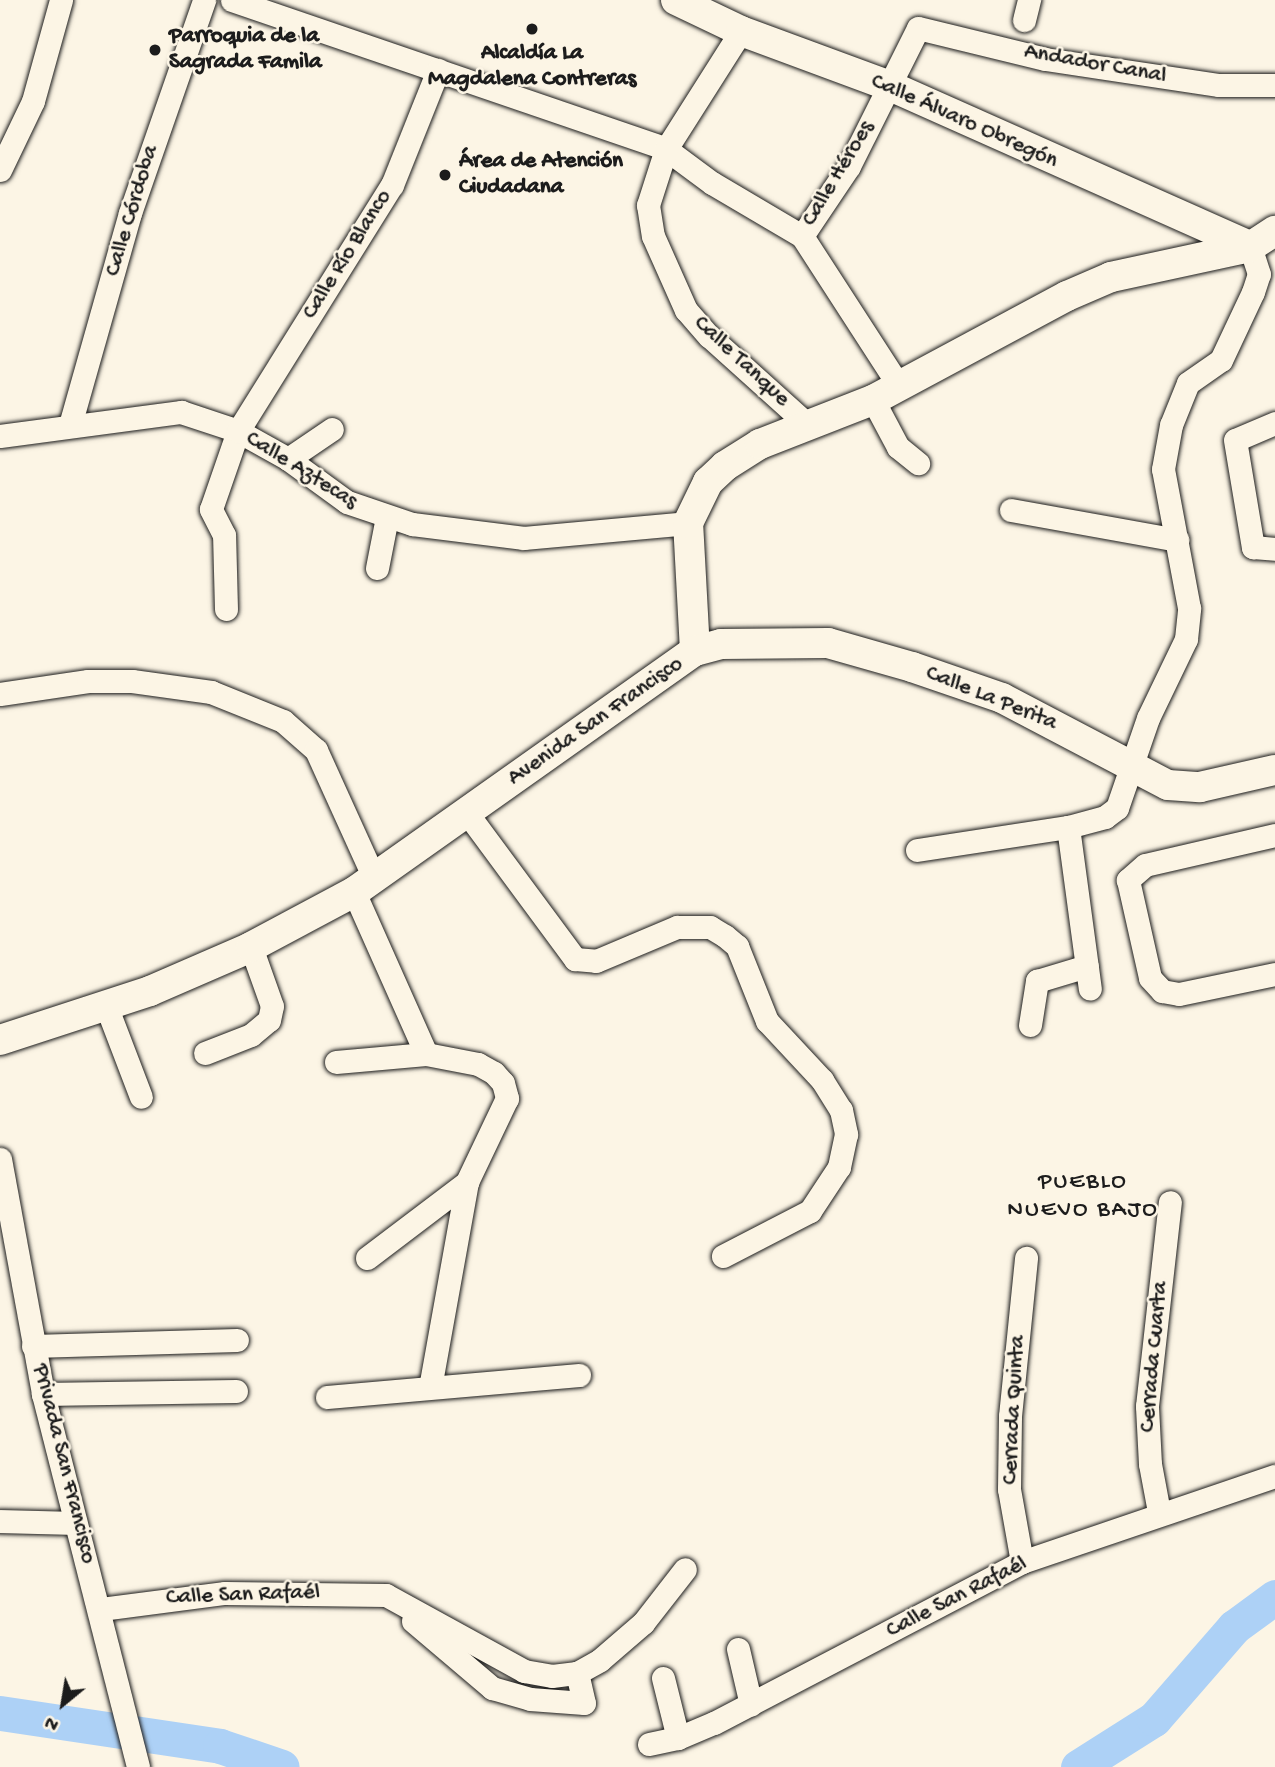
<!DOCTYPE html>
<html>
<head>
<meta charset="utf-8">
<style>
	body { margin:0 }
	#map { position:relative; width:1275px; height:1767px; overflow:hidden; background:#fcf5e5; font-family:"Gochi Hand",sans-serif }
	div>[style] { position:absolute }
	.river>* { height:35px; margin:-17.5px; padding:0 17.5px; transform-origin:17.5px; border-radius:17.5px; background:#add1f6 }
	.roads { filter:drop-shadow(0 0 2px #1c1c1c) drop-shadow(0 0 2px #1c1c1c) }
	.minor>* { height:23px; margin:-11.5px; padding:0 11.5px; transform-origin:11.5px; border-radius:11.5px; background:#fcf5e5 }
	.tertiary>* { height:30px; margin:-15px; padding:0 15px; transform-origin:15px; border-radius:15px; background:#fcf5e5 }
	.dots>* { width:19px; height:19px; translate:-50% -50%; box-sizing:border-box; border:4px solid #fcf5e5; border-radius:50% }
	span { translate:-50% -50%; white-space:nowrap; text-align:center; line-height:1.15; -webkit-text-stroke:5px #fcf5e5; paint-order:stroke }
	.poi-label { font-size:23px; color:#1c1c1c; font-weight:700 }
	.left { translate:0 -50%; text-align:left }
	.street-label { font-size:23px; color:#1c1c1c }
	.neighbourhood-label { font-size:24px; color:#1c1c1c; letter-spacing:2px }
	.north { position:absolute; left:28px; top:1669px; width:70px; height:70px; -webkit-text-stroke:5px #fcf5e5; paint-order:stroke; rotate:210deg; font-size:19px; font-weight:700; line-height:28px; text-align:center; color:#1c1c1c }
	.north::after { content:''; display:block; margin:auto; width:24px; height:32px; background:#1c1c1c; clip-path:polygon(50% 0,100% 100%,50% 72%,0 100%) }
</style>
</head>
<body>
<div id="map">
	<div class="river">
		<i style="left:0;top:1713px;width:222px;rotate:8.5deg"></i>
		<i style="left:220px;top:1746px;width:65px;rotate:18.7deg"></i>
		<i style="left:1078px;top:1767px;width:90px;rotate:-32.3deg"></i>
		<i style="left:1154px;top:1719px;width:122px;rotate:-49deg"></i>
		<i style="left:1234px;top:1627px;width:51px;rotate:-36.2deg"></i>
	</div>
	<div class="roads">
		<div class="minor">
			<i style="left:232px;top:0;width:459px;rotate:18.9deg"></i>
			<i style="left:666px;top:149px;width:57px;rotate:36.5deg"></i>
			<i style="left:712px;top:183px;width:104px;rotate:30.5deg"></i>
			<i style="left:802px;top:236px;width:179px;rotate:57.1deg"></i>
			<i style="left:1024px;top:20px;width:21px;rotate:-76deg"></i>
			<i style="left:741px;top:31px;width:140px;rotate:122.4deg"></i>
			<i style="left:666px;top:149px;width:59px;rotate:107.8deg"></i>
			<i style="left:648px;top:205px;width:31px;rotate:81deg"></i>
			<i style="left:653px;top:236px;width:81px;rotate:66deg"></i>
			<i style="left:686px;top:310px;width:35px;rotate:49deg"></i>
			<i style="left:709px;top:336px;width:133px;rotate:42deg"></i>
			<i style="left:0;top:170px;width:76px;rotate:-64.4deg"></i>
			<i style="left:33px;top:101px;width:105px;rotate:-74.5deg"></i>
			<i style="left:802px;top:236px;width:84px;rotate:-56.1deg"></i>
			<i style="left:849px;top:166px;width:154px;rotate:-63.4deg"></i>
			<i style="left:918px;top:28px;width:131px;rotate:13.7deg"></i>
			<i style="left:1045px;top:59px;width:176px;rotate:8.5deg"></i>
			<i style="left:1219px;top:85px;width:56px"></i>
			<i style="left:873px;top:400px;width:53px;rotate:62deg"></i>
			<i style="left:898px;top:447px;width:26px;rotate:39deg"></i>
			<i style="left:1275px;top:423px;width:43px;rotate:157deg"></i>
			<i style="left:1235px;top:440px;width:109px;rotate:80.5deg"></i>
			<i style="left:1253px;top:547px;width:22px;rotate:5deg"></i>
			<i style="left:70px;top:425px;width:220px;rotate:-74.2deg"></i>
			<i style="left:130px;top:213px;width:225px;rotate:-70.8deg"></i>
			<i style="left:0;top:436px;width:183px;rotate:-7.6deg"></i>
			<i style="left:181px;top:412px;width:60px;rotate:18.4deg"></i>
			<i style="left:238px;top:431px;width:57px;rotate:29.2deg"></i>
			<i style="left:288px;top:459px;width:73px;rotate:36.1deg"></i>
			<i style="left:347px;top:502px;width:69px;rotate:18.7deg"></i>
			<i style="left:412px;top:524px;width:113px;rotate:7.1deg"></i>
			<i style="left:524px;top:538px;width:165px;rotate:-5.2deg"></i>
			<i style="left:288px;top:459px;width:53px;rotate:-34.3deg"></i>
			<i style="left:1011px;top:510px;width:169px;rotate:10.2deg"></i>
			<i style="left:377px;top:568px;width:52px;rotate:-78.9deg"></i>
			<i style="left:226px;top:609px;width:74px;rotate:-91.5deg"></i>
			<i style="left:224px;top:535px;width:29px;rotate:-117deg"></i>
			<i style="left:211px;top:509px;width:83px;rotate:-70.9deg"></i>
			<i style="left:238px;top:431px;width:290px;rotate:-58deg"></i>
			<i style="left:392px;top:185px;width:124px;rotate:-68.2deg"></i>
			<i style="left:0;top:694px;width:89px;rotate:-8.4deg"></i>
			<i style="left:88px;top:681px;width:44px"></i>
			<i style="left:132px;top:681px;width:80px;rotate:7.9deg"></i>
			<i style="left:211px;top:692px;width:78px;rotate:21.9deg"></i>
			<i style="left:283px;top:721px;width:44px;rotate:41.3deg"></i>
			<i style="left:316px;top:750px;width:141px;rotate:65.6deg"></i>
			<i style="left:467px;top:813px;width:182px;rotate:53.5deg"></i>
			<i style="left:575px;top:959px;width:21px;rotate:5deg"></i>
			<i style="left:596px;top:961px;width:88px;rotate:-22.8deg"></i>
			<i style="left:677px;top:927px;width:33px"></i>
			<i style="left:710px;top:927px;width:17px;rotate:31deg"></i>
			<i style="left:725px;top:936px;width:16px;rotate:40deg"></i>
			<i style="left:737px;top:946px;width:81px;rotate:68.2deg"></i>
			<i style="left:767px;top:1021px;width:81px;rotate:47deg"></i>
			<i style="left:822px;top:1080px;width:36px;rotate:58deg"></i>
			<i style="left:841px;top:1110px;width:25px;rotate:78deg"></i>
			<i style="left:846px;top:1134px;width:34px;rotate:102deg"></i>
			<i style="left:839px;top:1167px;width:53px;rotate:123.4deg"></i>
			<i style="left:810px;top:1211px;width:98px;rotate:152.7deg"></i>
			<i style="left:1068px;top:827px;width:163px;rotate:82.3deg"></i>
			<i style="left:1275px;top:835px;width:133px;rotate:167deg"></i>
			<i style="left:1145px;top:865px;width:23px;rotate:139deg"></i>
			<i style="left:1128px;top:880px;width:100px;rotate:77.3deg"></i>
			<i style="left:1150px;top:978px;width:18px;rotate:47deg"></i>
			<i style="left:1162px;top:991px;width:17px;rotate:10deg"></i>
			<i style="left:1179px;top:994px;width:98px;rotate:-11.8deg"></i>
			<i style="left:917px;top:850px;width:153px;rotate:-8.7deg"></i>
			<i style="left:1068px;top:827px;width:38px;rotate:-15deg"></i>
			<i style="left:1105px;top:817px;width:15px;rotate:-37deg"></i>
			<i style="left:1117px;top:808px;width:95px;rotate:-71deg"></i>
			<i style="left:1148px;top:718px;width:88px;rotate:-64.3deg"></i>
			<i style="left:1186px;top:639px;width:31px;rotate:-84deg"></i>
			<i style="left:1189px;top:608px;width:141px;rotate:-100.6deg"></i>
			<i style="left:1163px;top:469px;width:45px;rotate:-79.7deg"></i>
			<i style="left:1171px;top:425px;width:45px;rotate:-68deg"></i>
			<i style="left:1188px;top:383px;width:40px;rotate:-34.9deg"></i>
			<i style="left:1221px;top:360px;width:75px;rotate:-64.8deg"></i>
			<i style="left:1253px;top:292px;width:19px;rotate:-72deg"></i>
			<i style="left:1259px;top:274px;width:28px;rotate:-108deg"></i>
			<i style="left:354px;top:892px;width:177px;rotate:66deg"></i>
			<i style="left:426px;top:1054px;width:53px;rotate:10.9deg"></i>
			<i style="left:478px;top:1064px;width:18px;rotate:29deg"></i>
			<i style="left:494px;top:1073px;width:13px;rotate:48deg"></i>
			<i style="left:503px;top:1083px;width:16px;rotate:75deg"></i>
			<i style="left:507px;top:1098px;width:93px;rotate:115.5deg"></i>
			<i style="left:467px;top:1182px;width:208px;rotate:100.2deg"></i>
			<i style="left:107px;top:1008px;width:95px;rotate:69.1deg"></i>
			<i style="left:1030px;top:1025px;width:45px;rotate:-81deg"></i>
			<i style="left:1037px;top:981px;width:52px;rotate:-16.7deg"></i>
			<i style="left:205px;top:1053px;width:49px;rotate:-21.4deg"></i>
			<i style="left:251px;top:1035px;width:23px;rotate:-40deg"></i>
			<i style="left:269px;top:1020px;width:14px;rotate:-78deg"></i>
			<i style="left:272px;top:1006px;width:63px;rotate:-109.6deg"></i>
			<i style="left:336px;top:1062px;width:90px;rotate:-5.1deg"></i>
			<i style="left:0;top:1159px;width:239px;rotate:79.6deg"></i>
			<i style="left:43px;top:1394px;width:385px;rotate:75.7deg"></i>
			<i style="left:367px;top:1258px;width:126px;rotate:-37.2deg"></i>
			<i style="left:33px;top:1346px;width:204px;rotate:-1.7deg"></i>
			<i style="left:43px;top:1394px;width:193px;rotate:-0.9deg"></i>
			<i style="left:327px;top:1397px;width:253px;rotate:-5deg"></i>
			<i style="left:1159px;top:1512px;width:49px;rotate:-100.6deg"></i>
			<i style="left:1150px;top:1464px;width:58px;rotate:-93deg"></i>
			<i style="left:1147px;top:1406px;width:205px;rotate:-83.6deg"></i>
			<i style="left:0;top:1521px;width:75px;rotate:1.5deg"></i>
			<i style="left:1022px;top:1562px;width:74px;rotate:-100.1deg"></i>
			<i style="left:1009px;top:1489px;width:73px;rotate:-89.2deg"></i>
			<i style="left:1010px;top:1416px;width:159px;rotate:-84.2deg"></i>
			<i style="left:101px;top:1609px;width:125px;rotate:-7.4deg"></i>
			<i style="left:225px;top:1593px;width:161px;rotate:0.7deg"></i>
			<i style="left:386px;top:1595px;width:158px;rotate:28.8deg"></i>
			<i style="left:524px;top:1671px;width:28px;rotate:10deg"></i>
			<i style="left:552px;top:1676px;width:25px;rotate:-7deg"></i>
			<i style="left:577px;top:1673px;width:26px;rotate:-29deg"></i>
			<i style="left:600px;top:1660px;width:57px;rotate:-40.7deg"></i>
			<i style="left:643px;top:1623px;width:68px;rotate:-52.1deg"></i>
			<i style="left:413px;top:1621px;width:104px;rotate:40.3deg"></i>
			<i style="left:492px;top:1688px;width:40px;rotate:16deg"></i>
			<i style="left:530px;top:1699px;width:54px;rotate:4.2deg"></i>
			<i style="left:584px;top:1703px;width:31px;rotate:-103deg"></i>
			<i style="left:738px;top:1649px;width:57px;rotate:76.9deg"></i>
			<i style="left:663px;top:1678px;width:62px;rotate:76deg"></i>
			<i style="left:649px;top:1744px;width:30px;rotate:-12deg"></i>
			<i style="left:678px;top:1738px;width:39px;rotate:-23deg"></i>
			<i style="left:714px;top:1723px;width:348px;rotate:-27.6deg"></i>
			<i style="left:1022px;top:1562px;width:267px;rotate:-18.8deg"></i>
		</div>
		<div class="tertiary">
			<i style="left:676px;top:0;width:72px;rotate:25.5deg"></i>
			<i style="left:741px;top:31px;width:159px;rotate:20.3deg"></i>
			<i style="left:890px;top:86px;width:395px;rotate:24deg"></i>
			<i style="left:695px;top:651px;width:128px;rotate:-93.1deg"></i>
			<i style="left:688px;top:523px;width:46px;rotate:-64deg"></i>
			<i style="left:708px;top:482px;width:23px;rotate:-43deg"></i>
			<i style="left:725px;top:466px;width:41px;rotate:-32.2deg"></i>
			<i style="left:760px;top:444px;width:121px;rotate:-21.3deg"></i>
			<i style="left:873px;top:400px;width:220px;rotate:-28.2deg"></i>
			<i style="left:1067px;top:296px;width:48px;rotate:-23.4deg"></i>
			<i style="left:1111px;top:277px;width:142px;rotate:-12.2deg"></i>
			<i style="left:1250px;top:247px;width:30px;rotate:-33deg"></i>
			<i style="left:0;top:1040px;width:158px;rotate:-18.1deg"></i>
			<i style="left:150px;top:991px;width:110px;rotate:-23.5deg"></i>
			<i style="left:251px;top:947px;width:117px;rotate:-28.1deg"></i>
			<i style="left:354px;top:892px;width:418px;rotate:-35.3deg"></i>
			<i style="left:695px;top:651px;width:27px;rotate:-15deg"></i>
			<i style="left:721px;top:644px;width:107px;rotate:-0.5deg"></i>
			<i style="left:828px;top:643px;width:87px;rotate:15.9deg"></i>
			<i style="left:912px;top:667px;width:95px;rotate:19deg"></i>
			<i style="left:1002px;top:698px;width:187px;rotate:27.7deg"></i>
			<i style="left:1168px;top:785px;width:32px;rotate:4deg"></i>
			<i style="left:1200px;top:787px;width:77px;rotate:-12.8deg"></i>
		</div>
	</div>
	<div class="dots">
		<i style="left:532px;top:29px;background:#1c1c1c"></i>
		<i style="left:155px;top:50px;background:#1c1c1c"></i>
		<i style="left:445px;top:175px;background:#1c1c1c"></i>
	</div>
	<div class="poi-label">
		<span class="left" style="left:169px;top:50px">Parroquia de la<br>Sagrada Famila</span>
		<span style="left:532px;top:67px">Alcaldía La<br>Magdalena Contreras</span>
		<span class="left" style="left:459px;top:175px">Área de Atención<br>Ciudadana</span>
	</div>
	<div class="street-label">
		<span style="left:1095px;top:65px;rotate:10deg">Andador Canal</span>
		<span style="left:964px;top:122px;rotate:24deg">Calle Álvaro Obregón</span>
		<span style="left:839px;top:174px;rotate:-59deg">Calle Héroes</span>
		<span style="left:133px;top:211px;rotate:-73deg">Calle Córdoba</span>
		<span style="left:348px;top:255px;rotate:-58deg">Calle Río Blanco</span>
		<span style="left:741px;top:362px;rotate:43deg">Calle Tanque</span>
		<span style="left:301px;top:471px;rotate:32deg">Calle Aztecas</span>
		<span style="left:991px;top:699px;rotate:22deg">Calle La Perita</span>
		<span style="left:596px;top:722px;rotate:-35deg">Avenida San Francisco</span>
		<span style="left:1155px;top:1357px;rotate:-85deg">Cerrada Cuarta</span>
		<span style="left:1015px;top:1410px;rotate:-87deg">Cerrada Quinta</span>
		<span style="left:63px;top:1464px;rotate:76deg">Privada San Francisco</span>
		<span style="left:243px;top:1596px;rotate:-2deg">Calle San Rafaél</span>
		<span style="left:957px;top:1598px;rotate:-27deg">Calle San Rafaél</span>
	</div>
	<div class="neighbourhood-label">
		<span style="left:1083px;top:1197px">PUEBLO<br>NUEVO BAJO</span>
	</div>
	<div class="north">N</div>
</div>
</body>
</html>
